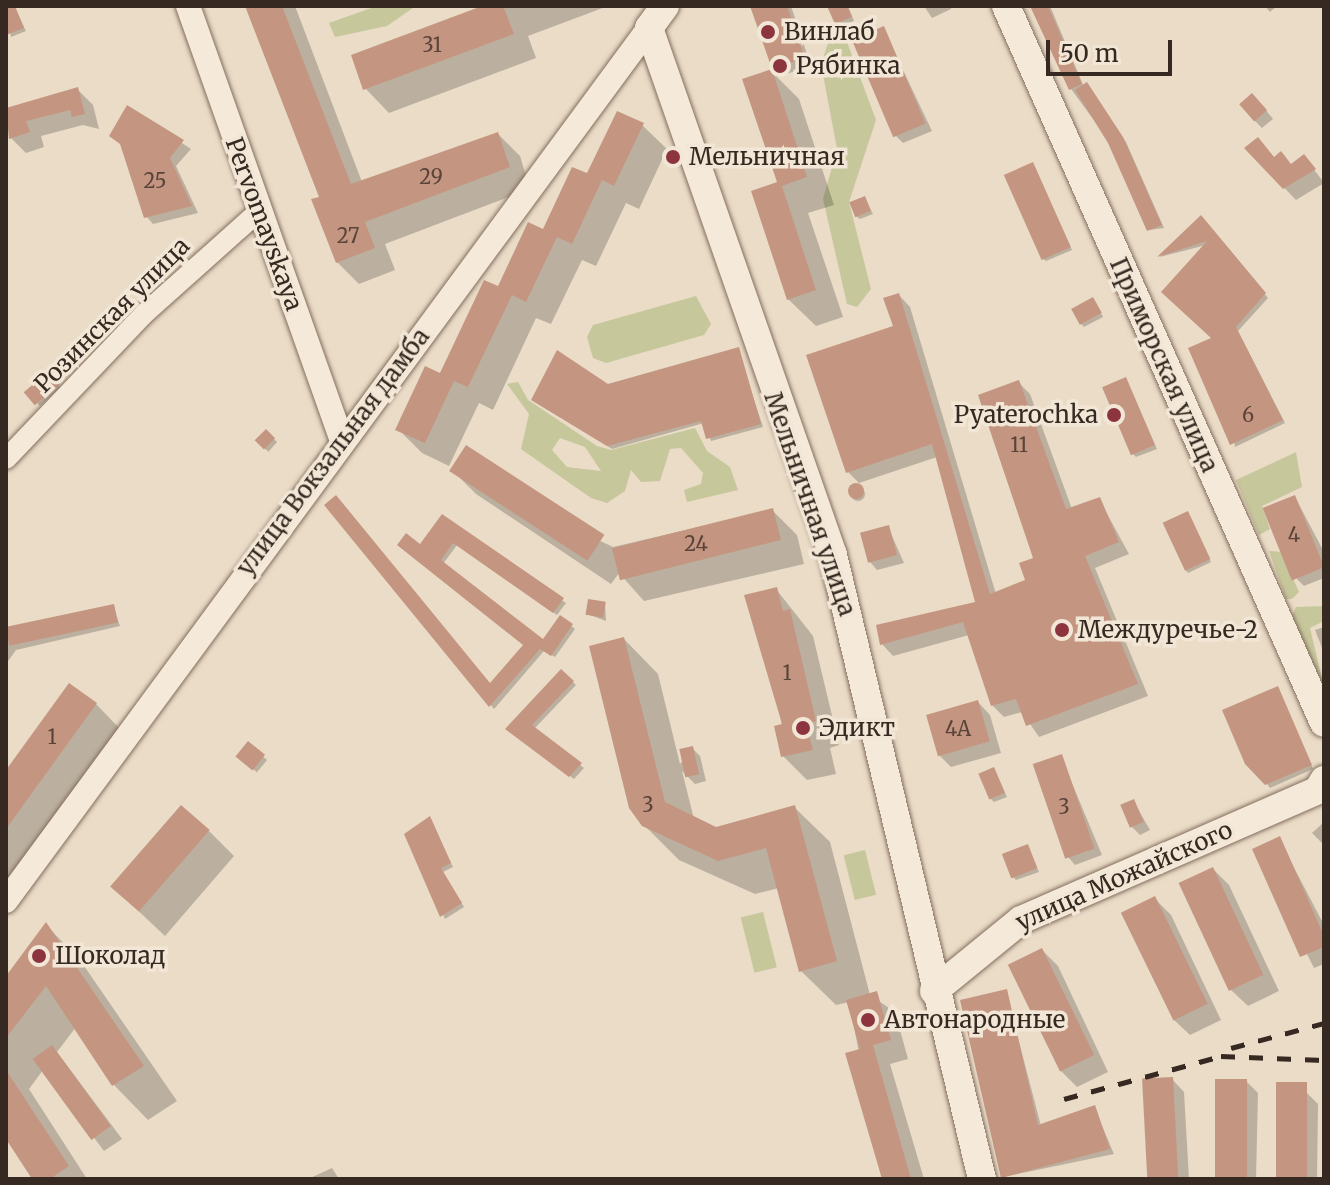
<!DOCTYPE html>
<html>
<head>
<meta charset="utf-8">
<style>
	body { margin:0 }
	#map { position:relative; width:1330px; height:1185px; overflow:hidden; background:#eadcc7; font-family:Merriweather,serif }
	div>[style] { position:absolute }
	.green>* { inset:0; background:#c7c79c; transform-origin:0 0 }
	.shadow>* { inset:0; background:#0003; transform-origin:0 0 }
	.round { border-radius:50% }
	.building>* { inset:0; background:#c49681; transform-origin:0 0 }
	.roads { filter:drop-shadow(0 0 2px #846e5e) drop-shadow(0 0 2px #846e5e) }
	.minor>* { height:20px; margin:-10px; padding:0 10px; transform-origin:10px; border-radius:10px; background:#f5eada }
	.tertiary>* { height:24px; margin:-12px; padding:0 12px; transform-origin:12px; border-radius:12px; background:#f5eada }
	.secondary>* { height:28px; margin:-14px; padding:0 14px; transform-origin:14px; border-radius:14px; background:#f5eada }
	.rail>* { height:5px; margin-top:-2.5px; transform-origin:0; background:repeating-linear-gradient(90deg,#362921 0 14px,transparent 0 28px) }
	.dots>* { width:22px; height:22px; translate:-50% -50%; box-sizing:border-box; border:4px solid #f2e7d6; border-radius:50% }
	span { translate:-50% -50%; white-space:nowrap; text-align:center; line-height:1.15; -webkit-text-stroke:7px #f2e7d6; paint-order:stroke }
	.number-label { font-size:20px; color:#5a4439 }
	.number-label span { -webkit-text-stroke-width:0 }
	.poi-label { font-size:24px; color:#362921 }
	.left { translate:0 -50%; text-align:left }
	.right { translate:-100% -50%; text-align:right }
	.street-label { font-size:24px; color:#362921 }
	.frame { position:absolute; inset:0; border:8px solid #362921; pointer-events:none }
	.scale { position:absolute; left:1046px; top:40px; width:126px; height:36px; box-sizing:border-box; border:4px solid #362921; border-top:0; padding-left:10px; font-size:24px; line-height:28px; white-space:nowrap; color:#362921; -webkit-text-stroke:6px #f2e7d6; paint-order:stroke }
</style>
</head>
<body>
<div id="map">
	<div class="green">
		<i style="clip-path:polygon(377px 6px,413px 8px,387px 26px,335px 37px,329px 23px)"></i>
		<i style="clip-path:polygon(844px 34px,876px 120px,849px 202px,871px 289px,857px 307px,847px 304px,823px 199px,837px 149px,821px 64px,828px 43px)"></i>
		<i style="clip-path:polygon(696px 296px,711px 324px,704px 335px,606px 363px,593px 358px,587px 337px,593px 325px)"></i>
		<i style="clip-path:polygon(evenodd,518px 382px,528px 400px,597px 446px,611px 450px,695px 428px,707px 451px,730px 467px,738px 490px,687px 502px,684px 490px,701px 484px,703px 473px,681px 448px,670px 449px,660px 481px,641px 482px,631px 470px,625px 491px,607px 503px,591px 498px,521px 449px,529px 414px,507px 384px,518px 382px,560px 438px,585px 447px,601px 471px,567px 467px,552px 450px,560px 438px)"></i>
		<i style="clip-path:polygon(1296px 452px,1302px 487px,1262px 506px,1270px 529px,1259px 535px,1236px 480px)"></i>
		<i style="clip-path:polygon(1269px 551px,1281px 552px,1299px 592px,1292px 599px,1286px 599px)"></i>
		<i style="clip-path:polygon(1324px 606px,1324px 621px,1310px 628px,1324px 687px,1315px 686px,1287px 626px,1296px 607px)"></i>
		<i style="left:865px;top:850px;width:46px;height:22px;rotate:76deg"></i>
		<i style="left:763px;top:912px;width:57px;height:23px;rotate:76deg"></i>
	</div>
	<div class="shadow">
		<i style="clip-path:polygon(14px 6px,26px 31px,11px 37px,6px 9px)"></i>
		<i style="clip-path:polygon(247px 6px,295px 6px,362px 182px,498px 134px,520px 156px,530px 189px,385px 244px,395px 270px,359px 284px,337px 262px,321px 198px)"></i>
		<i style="clip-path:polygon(488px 6px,608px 6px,528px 36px,536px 58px,389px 113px,365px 88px)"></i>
		<i style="clip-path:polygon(752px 6px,791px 6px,811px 66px,777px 77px,799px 99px,834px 205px,808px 213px,843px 317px,816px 326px,788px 299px,779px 184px,745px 80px,774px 70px)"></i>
		<i style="clip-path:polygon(839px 6px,848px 6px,854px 21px,840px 26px)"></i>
		<i style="clip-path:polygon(924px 6px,951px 6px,951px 9px,932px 18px)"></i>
		<i style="clip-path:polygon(1032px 6px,1050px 6px,1084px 87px,1126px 142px,1164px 228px,1149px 230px,1110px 142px,1071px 89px)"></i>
		<i style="clip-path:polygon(1265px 6px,1277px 6px,1270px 12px)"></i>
		<i style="clip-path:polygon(883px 28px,932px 131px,903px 143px,896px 136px)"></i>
		<i style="clip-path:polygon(77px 89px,93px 105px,99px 129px,83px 125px,41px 136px,44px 147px,26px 153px,11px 138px,6px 110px)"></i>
		<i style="clip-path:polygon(1260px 103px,1273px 119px,1262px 128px,1254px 120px)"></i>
		<i style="clip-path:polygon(128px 107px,191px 149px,176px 166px,198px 213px,153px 224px,146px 216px)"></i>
		<i style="clip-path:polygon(642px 125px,667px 149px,639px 209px,626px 203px,596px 266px,582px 260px,551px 324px,536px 318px,493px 410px,479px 403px,449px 466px,422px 453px,398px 429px,588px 176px)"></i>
		<i style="clip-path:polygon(1247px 149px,1292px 166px,1304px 156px,1324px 183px,1296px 200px)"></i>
		<i style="clip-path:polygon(1033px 165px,1072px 250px,1046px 261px,1042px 258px)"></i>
		<i style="clip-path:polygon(864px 198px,873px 214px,860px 219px,856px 216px)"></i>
		<i style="clip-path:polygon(1201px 217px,1268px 298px,1238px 331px,1285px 423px,1235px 447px,1206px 245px,1160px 257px)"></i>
		<i style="clip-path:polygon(899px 295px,910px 307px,996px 594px,1028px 582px,1035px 559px,1019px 383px,1030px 394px,1072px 509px,1099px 499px,1129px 554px,1095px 568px,1148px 696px,1039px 737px,1022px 712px,1004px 717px,992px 705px,969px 635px,893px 656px,882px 644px,978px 603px,937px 457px,859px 483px,848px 472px,895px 328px)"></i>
		<i style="clip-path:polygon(1096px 303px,1103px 317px,1084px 327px,1081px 324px)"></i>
		<i style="clip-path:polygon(738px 350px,763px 427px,711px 441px,704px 423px,612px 449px,537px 403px)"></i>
		<i style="left:49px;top:374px;width:18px;height:28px;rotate:49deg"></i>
		<i style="clip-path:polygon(1126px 379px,1157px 449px,1136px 457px,1133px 454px)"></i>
		<i style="left:266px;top:432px;width:15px;height:13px;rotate:42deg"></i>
		<i style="clip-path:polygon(452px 470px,613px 547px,772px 510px,797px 535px,804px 564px,644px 601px,619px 573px,611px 584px,476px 494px)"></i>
		<i class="round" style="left:851px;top:487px;width:14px;height:14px"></i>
		<i style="clip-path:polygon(1295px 497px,1324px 552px,1324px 578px,1304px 586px,1297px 579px)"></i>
		<i style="clip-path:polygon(327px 506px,490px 686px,526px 645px,421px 547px,442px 517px,566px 603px,557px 615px,457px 545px,443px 564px,544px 642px,561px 618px,575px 629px,555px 657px,544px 651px,494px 709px)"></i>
		<i style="clip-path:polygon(1187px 513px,1211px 562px,1188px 573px,1185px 569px)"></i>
		<i style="clip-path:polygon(888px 527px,904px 563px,877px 570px,870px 562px)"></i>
		<i style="clip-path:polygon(776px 589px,813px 636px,839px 745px,830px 748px,836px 774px,807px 780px,783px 756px)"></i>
		<i style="clip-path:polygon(605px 604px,606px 621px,587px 614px)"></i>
		<i style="clip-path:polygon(113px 606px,120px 626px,16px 650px,6px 664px,6px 632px)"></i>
		<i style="clip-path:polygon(1324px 627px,1324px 653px,1315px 630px)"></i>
		<i style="clip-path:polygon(624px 639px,658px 674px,680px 764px,692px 748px,700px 756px,706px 781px,695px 784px,682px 771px,694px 819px,715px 829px,795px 808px,830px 842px,870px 995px,895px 1012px,908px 1059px,890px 1064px,924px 1179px,884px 1179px,849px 1002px,836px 1005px,801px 971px,779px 888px,755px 894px,679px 860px,643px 824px)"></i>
		<i style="clip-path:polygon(561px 671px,576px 685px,534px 729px,584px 768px,574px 779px,511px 732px)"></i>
		<i style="clip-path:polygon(1280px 692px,1313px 769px,1270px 788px,1267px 784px)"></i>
		<i style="clip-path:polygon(978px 702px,990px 715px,1001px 753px,951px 767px,939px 755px)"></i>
		<i style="clip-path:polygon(96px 704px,120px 729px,6px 887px,6px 773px)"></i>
		<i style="left:248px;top:744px;width:25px;height:16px;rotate:40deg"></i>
		<i style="clip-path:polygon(1061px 757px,1102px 855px,1075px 865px,1068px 857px)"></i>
		<i style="clip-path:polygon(994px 769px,1007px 797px,994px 802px,991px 799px)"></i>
		<i style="clip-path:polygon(1134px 802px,1150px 830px,1140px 835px,1132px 827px)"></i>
		<i style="clip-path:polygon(430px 818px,453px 867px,443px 872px,464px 907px,445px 919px,406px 835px)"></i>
		<i style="clip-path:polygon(1324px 822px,1324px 845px,1312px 833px)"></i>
		<i style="clip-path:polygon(209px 831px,234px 856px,165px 936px,113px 887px)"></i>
		<i style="clip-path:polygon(1279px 839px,1324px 925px,1324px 964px,1314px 968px,1255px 850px)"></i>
		<i style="clip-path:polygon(1028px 846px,1039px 872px,1016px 880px,1013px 877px)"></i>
		<i style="clip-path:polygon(1213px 869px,1229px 885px,1279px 991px,1248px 1006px,1231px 990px)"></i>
		<i style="clip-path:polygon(1155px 899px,1171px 915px,1221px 1020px,1190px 1035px,1173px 1019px)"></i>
		<i style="clip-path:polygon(46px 925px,80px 960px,177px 1101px,148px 1120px,114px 1085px,76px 1027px,57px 1052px,122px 1139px,104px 1151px,43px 1070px,29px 1089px,87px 1179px,34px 1179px,6px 1139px,6px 979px)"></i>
		<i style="clip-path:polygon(1042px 950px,1058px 966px,1108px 1072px,1077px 1087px,1060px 1070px)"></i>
		<i style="clip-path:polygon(1006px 992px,1041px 1126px,1094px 1107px,1114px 1154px,1003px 1177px)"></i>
		<i style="clip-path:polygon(1172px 1079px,1184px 1092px,1189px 1179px,1151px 1179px,1145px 1081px)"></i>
		<i style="clip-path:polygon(1246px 1081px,1258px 1093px,1256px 1179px,1215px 1179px)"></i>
		<i style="clip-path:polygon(1306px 1092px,1318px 1104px,1317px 1179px,1276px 1179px)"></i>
		<i style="clip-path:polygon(332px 1168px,339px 1179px,308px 1179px)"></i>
	</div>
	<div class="building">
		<i style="clip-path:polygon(6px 6px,15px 6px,24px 28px,6px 35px)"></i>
		<i style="clip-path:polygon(245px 6px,282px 6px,351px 184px,498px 132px,510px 167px,365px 222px,375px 248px,336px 263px,311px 199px,319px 197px)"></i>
		<i style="clip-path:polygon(482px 6px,503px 6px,514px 34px,363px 90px,351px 55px)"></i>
		<i style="clip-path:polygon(750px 6px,787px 6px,805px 58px,772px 69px)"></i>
		<i style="clip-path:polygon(827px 6px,847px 6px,852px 17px,835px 24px)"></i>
		<i style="clip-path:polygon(1030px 6px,1048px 6px,1082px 84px,1069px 90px)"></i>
		<i style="left:884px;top:26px;width:106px;height:35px;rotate:67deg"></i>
		<i style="clip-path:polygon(772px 69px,807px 177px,782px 186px,816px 290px,787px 300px,751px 191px,777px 182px,742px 79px)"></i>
		<i style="clip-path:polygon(1087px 82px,1123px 137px,1162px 225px,1147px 231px,1108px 143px,1075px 90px)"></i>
		<i style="clip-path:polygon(78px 87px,85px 114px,72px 117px,70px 110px,26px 121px,30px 132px,9px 139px,6px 108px)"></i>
		<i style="left:1252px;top:93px;width:23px;height:17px;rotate:49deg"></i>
		<i style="clip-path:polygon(127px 105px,184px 140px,170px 158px,192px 206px,144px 218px,120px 144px,109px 136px)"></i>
		<i style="clip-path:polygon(617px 111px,644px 123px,614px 186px,602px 180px,572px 244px,557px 237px,526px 302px,512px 295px,468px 387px,454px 381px,425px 443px,395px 430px,425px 366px,440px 373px,484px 280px,498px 286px,528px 222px,543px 229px,572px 167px,587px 173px)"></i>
		<i style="clip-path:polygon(1258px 137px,1274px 157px,1281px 151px,1291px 164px,1304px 154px,1316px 169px,1283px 189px,1244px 148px)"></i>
		<i style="left:1033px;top:162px;width:93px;height:32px;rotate:66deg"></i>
		<i style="left:865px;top:196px;width:16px;height:17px;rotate:68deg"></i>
		<i style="clip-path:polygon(1201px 215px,1266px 293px,1236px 327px,1283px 420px,1230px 445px,1188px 348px,1211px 338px,1161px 292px,1207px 241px,1157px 257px)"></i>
		<i style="clip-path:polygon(899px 293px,990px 594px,1025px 580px,1019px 563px,1033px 558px,978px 395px,1019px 380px,1066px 509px,1100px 497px,1119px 542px,1085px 556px,1138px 684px,1026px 726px,1016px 699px,991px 706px,963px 622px,880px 645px,876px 625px,975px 602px,932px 444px,846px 473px,806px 355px,893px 326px,883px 298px)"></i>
		<i style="left:1093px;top:297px;width:18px;height:25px;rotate:61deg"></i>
		<i style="clip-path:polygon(739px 347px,761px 424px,706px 439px,701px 421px,607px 446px,531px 400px,557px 350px,608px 384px)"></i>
		<i style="left:49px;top:371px;width:17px;height:33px;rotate:50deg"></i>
		<i style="left:1126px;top:377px;width:74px;height:26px;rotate:67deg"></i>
		<i style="left:266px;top:429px;width:13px;height:16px;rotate:45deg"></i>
		<i style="left:466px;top:445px;width:165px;height:31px;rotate:33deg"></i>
		<i class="round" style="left:848px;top:483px;width:16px;height:16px"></i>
		<i style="clip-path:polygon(336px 495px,490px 683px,523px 645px,397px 545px,406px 533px,420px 544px,442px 514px,564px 598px,553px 613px,453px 543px,441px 560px,543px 639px,560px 615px,573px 624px,551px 656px,540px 649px,489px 707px,324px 505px)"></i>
		<i style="left:1295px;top:495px;width:78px;height:35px;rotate:68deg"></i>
		<i style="left:773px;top:508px;width:33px;height:166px;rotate:76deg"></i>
		<i style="left:1188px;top:511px;width:53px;height:28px;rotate:65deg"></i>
		<i style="left:889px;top:525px;width:31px;height:30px;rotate:75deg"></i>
		<i style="clip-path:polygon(777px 587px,783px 611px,790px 609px,816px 721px,806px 724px,813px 750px,781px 757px,774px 726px,782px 724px,744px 595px)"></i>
		<i style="left:588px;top:599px;width:18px;height:16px;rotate:9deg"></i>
		<i style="left:114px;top:604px;width:19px;height:111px;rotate:78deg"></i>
		<i style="clip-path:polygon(624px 637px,665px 802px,716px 827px,795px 805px,837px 961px,799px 972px,766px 848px,718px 861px,642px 826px,629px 808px,589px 646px)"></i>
		<i style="clip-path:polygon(561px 669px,574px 681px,532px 725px,582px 763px,569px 777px,505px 729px)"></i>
		<i style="clip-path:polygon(69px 683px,97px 703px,6px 829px,6px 770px)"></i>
		<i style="clip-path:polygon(1278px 686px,1312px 765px,1265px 785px,1245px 764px,1222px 710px)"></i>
		<i style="left:978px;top:700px;width:43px;height:54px;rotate:74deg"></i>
		<i style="left:248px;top:741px;width:22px;height:20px;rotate:39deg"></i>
		<i style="left:693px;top:746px;width:29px;height:14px;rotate:78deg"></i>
		<i style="left:1062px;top:754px;width:100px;height:31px;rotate:71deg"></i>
		<i style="left:994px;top:767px;width:28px;height:17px;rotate:67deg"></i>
		<i style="left:1134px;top:799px;width:25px;height:15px;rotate:67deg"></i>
		<i style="left:181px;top:805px;width:38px;height:108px;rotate:41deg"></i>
		<i style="clip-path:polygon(430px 816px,451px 863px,441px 868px,462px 903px,440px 917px,404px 834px)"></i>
		<i style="clip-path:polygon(1280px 836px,1324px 936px,1324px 947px,1300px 957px,1252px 849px)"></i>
		<i style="left:1028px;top:844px;width:26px;height:28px;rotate:69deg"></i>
		<i style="left:1213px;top:867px;width:119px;height:38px;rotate:65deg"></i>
		<i style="left:1155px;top:896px;width:120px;height:38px;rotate:64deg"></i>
		<i style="clip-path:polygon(46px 922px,144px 1066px,112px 1086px,46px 986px,6px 1038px,6px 976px)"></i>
		<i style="left:1042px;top:948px;width:119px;height:38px;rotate:64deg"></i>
		<i style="clip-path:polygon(1007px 989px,1038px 1125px,1095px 1105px,1110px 1149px,1001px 1178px,960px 1000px)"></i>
		<i style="clip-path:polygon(877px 991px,891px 1040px,873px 1045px,911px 1179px,882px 1179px,845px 1053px,860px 1049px,846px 1000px)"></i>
		<i style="left:52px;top:1045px;width:100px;height:24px;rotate:54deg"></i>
		<i style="clip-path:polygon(6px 1070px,69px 1166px,50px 1179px,32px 1179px,6px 1139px)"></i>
		<i style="left:1173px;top:1077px;width:101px;height:31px;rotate:87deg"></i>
		<i style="left:1215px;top:1079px;width:32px;height:100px"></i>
		<i style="left:1276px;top:1082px;width:31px;height:97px"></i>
	</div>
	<div class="roads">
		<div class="minor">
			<i style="left:6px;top:459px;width:200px;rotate:-46.4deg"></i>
			<i style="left:144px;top:314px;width:153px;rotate:-41.8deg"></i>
		</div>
		<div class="tertiary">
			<i style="left:188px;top:6px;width:461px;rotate:70.5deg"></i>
			<i style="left:6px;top:901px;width:1084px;rotate:-53.63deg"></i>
		</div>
		<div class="secondary">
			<i style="left:665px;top:6px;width:27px;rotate:126deg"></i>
			<i style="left:649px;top:28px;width:558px;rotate:70.75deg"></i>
			<i style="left:833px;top:555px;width:642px;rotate:76.57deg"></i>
			<i style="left:1006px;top:6px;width:784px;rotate:66.08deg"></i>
			<i style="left:934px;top:991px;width:112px;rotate:-39.2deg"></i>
			<i style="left:1021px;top:920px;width:324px;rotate:-23.6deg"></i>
			<i style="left:1318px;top:790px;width:12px;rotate:-59deg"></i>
		</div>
	</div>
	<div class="rail">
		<i style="left:1231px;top:1048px;width:96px;rotate:-15deg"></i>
		<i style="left:1064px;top:1099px;width:163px;rotate:-15.3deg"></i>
		<i style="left:1221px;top:1056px;width:103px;rotate:2.2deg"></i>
	</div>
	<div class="dots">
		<i style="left:768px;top:32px;background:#8d353f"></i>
		<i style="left:780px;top:66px;background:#8d353f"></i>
		<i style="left:673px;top:157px;background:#8d353f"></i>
		<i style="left:1114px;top:415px;background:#8d353f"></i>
		<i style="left:1062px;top:630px;background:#8d353f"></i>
		<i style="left:803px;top:728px;background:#8d353f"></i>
		<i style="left:39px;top:956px;background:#8d353f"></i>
		<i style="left:868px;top:1020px;background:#8d353f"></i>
	</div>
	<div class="number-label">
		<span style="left:432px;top:44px">31</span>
		<span style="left:431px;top:176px">29</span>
		<span style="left:155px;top:180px">25</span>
		<span style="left:348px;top:235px">27</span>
		<span style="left:1248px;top:414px">6</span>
		<span style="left:1019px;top:444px">11</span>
		<span style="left:1294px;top:534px">4</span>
		<span style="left:696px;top:543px">24</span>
		<span style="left:787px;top:672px">1</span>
		<span style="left:958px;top:728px">4А</span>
		<span style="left:52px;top:736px">1</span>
		<span style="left:648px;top:804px">3</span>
		<span style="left:1064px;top:806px">3</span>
	</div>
	<div class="poi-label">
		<span class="left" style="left:784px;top:32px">Винлаб</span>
		<span class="left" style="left:796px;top:66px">Рябинка</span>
		<span class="left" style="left:689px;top:157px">Мельничная</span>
		<span class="right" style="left:1098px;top:415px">Pyaterochka</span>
		<span class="left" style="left:1078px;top:630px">Междуречье-2</span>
		<span class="left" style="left:819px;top:728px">Эдикт</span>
		<span class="left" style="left:55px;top:956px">Шоколад</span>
		<span class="left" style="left:884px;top:1020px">Автонародные</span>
	</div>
	<div class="street-label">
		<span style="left:264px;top:224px;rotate:70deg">Pervomayskaya</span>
		<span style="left:112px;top:315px;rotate:-45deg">Розинская улица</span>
		<span style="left:1164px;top:365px;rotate:66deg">Приморская улица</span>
		<span style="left:333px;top:452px;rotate:-53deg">улица Вокзальная дамба</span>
		<span style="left:810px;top:504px;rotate:71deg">Мельничная улица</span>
		<span style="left:1124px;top:876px;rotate:-24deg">улица Можайского</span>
	</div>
	<div class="frame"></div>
	<div class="scale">50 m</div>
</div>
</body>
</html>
